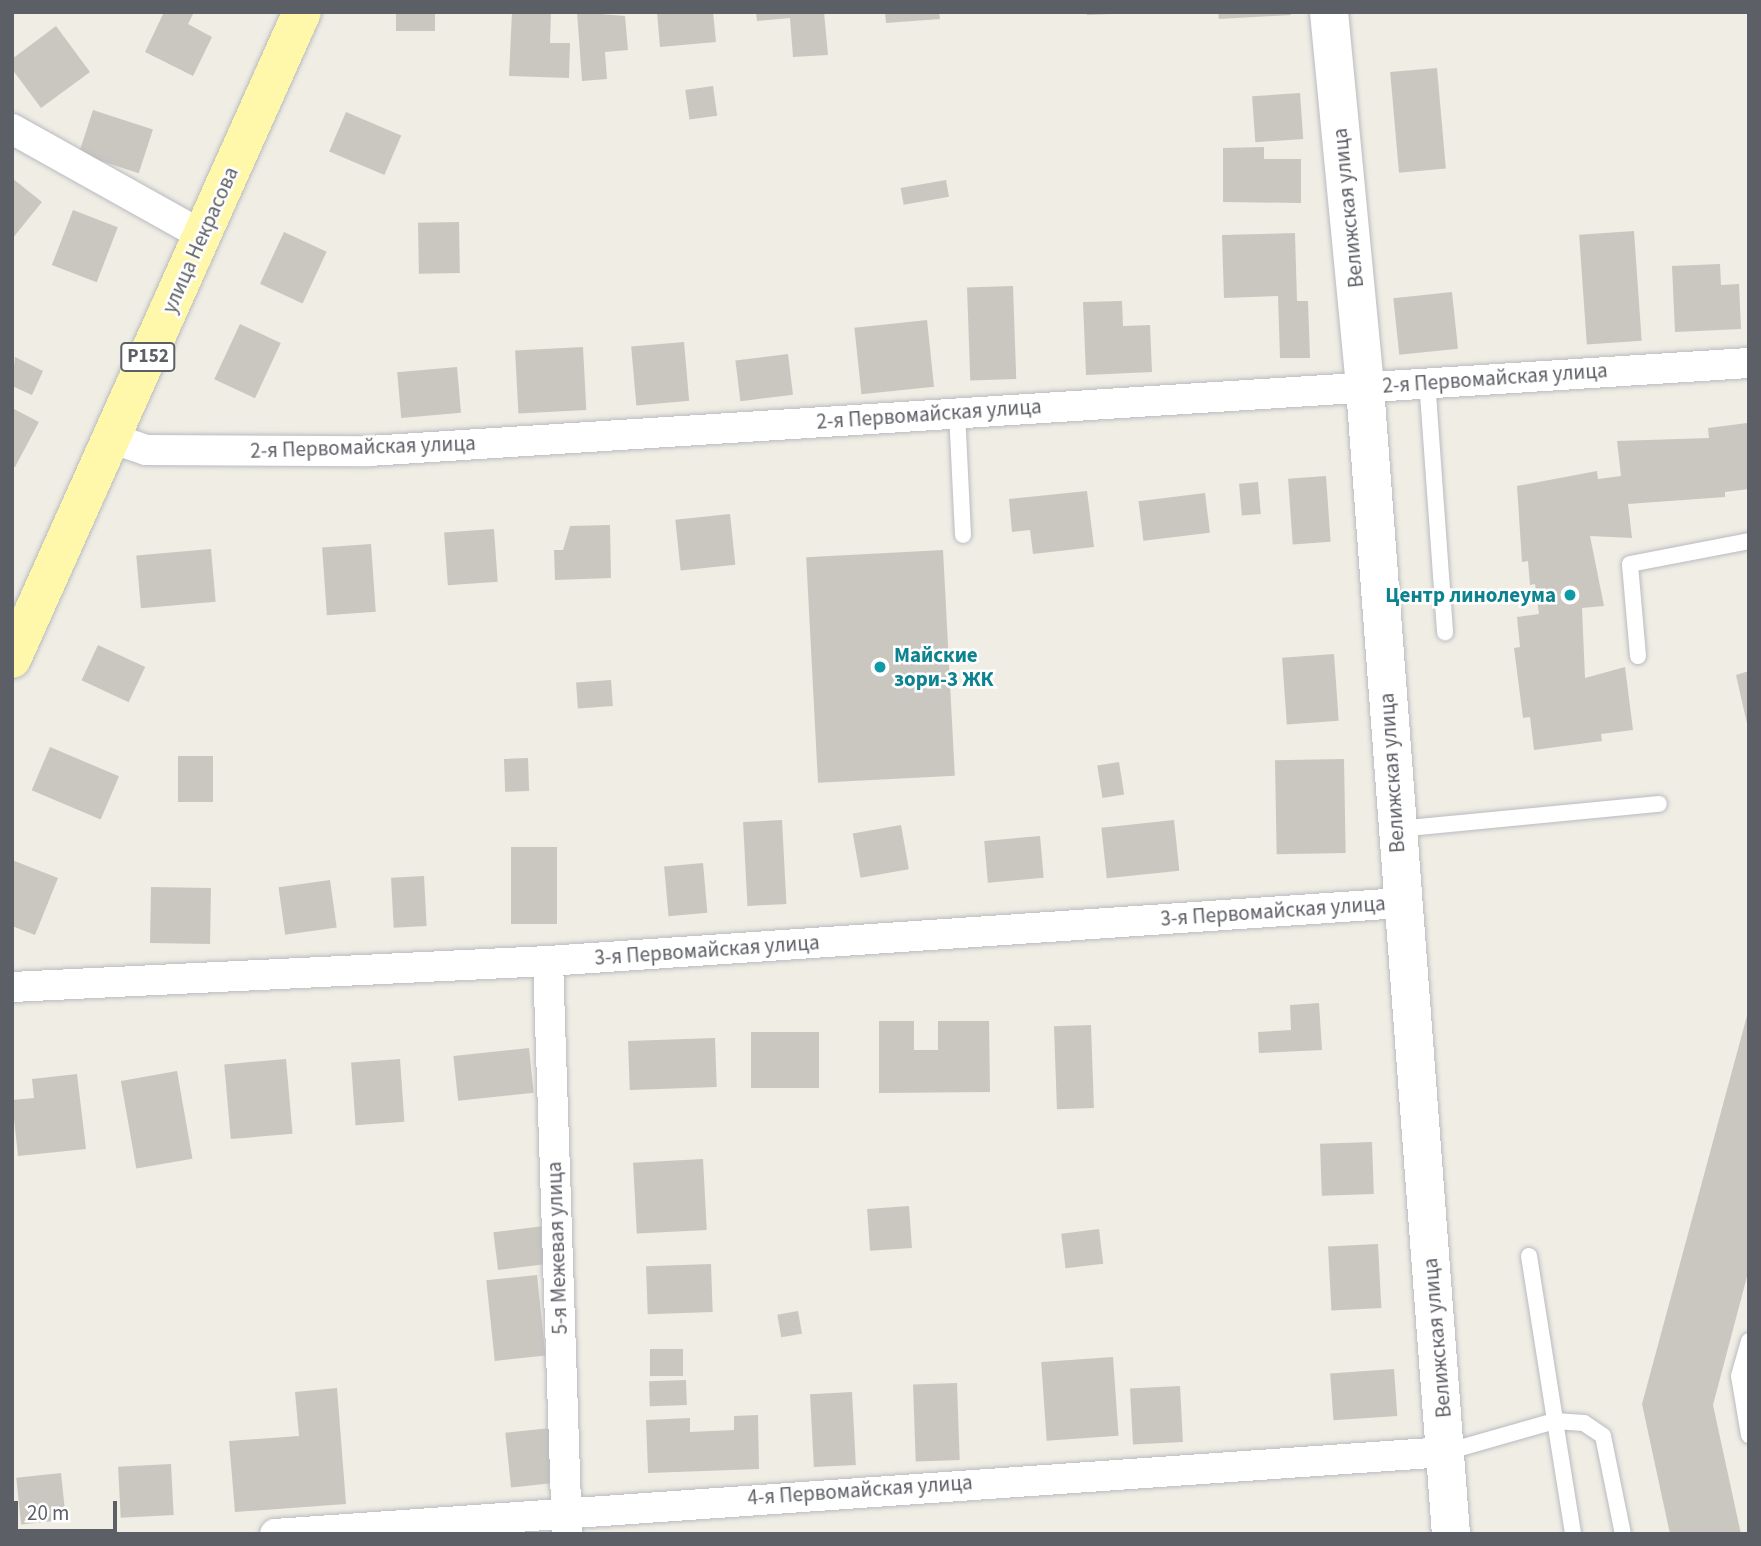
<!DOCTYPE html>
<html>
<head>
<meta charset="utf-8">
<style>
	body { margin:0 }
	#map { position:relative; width:1761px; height:1546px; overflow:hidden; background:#efede4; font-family:"Source Sans 3",sans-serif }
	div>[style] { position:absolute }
	.building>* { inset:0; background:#cac7c1; transform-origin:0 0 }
	.roads { filter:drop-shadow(0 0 2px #b9bbc0) drop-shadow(0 0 2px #b9bbc0) }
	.lane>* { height:16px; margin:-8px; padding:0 8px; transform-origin:8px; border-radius:8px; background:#fff }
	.street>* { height:30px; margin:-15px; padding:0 15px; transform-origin:15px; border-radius:15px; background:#fff }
	.secondary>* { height:38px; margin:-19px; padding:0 19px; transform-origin:19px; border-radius:19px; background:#fff }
	.primary>* { height:38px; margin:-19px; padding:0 19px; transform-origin:19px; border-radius:19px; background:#fff7a9 }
	.dots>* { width:19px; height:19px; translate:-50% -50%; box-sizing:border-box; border:4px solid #fff; border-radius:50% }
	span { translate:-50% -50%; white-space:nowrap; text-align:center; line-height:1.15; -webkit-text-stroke:5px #fff; paint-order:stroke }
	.shield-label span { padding:2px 5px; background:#fff; border:2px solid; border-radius:5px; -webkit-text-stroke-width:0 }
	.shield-label { font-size:19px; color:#5c5f65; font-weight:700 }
	.street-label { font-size:21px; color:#5c5f65 }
	.culture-label { font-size:21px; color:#0d838f; font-weight:700 }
	.right { translate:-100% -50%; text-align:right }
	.left { translate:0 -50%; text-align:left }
	.frame { position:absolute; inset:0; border:14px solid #5c5f65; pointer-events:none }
	.scale { position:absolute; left:14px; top:1501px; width:103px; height:32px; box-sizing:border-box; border:4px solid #5c5f65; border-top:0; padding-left:9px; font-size:21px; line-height:24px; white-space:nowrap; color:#5c5f65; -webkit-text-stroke:5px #fff; paint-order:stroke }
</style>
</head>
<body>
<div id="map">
	<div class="building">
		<i style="clip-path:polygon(164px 12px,194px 12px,188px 24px,212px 37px,193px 76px,145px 52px)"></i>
		<i style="left:396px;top:12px;width:39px;height:19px"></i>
		<i style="clip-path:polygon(512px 12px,551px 12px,550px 43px,570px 43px,569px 78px,509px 76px)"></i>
		<i style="clip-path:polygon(577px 12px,625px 16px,628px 50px,605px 52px,607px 79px,582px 81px)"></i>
		<i style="clip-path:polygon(657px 12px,713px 12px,716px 42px,660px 47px)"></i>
		<i style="clip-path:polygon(756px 12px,824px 12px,828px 55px,793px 57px,790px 18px,757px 21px)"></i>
		<i style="clip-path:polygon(885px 12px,939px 12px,940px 19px,886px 23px)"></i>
		<i style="clip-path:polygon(1087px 12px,1111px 12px,1111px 14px,1087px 15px)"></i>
		<i style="clip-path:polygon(1218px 12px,1291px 12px,1291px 15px,1219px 19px)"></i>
		<i style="clip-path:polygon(56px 26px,90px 72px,41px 108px,12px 69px,12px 59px)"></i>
		<i style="left:1437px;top:68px;width:101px;height:47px;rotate:85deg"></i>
		<i style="left:713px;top:86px;width:30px;height:28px;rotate:82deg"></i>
		<i style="left:1300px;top:93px;width:46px;height:48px;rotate:86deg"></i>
		<i style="left:93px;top:110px;width:63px;height:46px;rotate:18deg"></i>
		<i style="left:346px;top:112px;width:60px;height:43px;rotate:23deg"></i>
		<i style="clip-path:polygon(1264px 147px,1264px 159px,1301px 159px,1301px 203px,1223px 202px,1223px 148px)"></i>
		<i style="clip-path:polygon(12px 178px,42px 202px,12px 239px)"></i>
		<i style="left:946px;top:180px;width:17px;height:46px;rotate:80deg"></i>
		<i style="left:73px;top:210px;width:48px;height:59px;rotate:21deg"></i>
		<i style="left:459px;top:222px;width:51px;height:41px;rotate:89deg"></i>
		<i style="left:1634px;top:231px;width:110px;height:55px;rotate:86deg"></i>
		<i style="left:284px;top:232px;width:47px;height:57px;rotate:25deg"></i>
		<i style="clip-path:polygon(1295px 233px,1297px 301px,1308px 301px,1310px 358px,1280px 358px,1278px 296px,1224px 298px,1222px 235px)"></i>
		<i style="clip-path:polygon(1720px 264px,1721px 285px,1739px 284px,1741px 329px,1675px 332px,1672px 266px)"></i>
		<i style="left:1013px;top:286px;width:93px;height:46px;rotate:88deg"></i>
		<i style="left:1452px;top:292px;width:57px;height:59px;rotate:84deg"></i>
		<i style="clip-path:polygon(1122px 301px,1123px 326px,1150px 325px,1152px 372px,1086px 375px,1083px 302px)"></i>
		<i style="left:927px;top:320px;width:67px;height:73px;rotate:84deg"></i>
		<i style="left:240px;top:324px;width:45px;height:61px;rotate:25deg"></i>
		<i style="left:684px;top:342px;width:59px;height:53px;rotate:85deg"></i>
		<i style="left:583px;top:347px;width:63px;height:68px;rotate:87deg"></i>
		<i style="left:788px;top:354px;width:41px;height:53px;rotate:83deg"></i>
		<i style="clip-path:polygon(15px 357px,43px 371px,32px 395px,12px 386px)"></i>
		<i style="left:457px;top:367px;width:46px;height:60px;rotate:85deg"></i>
		<i style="clip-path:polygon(12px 408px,39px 422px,15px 467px,12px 466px)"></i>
		<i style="clip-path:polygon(1747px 423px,1749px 489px,1725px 492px,1725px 497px,1628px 504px,1632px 538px,1590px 536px,1604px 606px,1582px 608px,1585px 678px,1625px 667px,1633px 730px,1601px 734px,1602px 741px,1534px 750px,1530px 717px,1523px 718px,1514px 648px,1520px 647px,1517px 617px,1539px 614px,1535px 584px,1530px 585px,1528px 561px,1522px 562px,1517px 486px,1597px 471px,1598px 479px,1621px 476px,1617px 441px,1709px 438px,1708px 428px)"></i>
		<i style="left:1326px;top:476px;width:66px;height:38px;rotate:86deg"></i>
		<i style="left:1258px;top:482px;width:32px;height:19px;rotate:85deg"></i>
		<i style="clip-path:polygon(1087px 491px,1094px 547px,1033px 554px,1030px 530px,1012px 532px,1009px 499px)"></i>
		<i style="left:1205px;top:493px;width:40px;height:67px;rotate:83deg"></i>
		<i style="left:730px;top:514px;width:51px;height:55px;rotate:84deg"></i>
		<i style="clip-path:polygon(610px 525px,611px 578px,555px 580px,554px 550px,563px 550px,570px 526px)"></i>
		<i style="left:494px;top:529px;width:53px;height:50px;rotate:86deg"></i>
		<i style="left:371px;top:544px;width:68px;height:49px;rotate:86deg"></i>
		<i style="left:211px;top:549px;width:53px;height:75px;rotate:85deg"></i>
		<i style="left:943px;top:550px;width:226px;height:137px;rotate:87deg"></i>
		<i style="left:98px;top:645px;width:52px;height:39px;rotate:25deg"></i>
		<i style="left:1334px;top:654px;width:67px;height:52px;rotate:86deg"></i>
		<i style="clip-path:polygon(1749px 671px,1749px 728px,1748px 728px,1736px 675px)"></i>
		<i style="left:611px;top:680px;width:26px;height:35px;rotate:86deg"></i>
		<i style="left:50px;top:747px;width:75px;height:47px;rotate:23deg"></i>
		<i style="left:178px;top:756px;width:35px;height:46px"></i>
		<i style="left:528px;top:758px;width:33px;height:24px;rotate:88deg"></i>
		<i style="left:1344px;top:759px;width:94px;height:69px;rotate:89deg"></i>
		<i style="left:1119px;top:762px;width:33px;height:22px;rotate:81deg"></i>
		<i style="left:782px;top:820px;width:84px;height:39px;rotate:87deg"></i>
		<i style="left:1174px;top:820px;width:51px;height:73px;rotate:84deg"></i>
		<i style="left:901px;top:825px;width:45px;height:49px;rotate:80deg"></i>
		<i style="left:1040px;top:836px;width:42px;height:56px;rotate:85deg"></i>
		<i style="left:511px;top:847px;width:46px;height:77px"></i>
		<i style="clip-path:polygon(12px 860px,58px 878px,35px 935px,12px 926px)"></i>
		<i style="left:703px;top:863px;width:50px;height:39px;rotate:85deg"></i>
		<i style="left:424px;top:876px;width:50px;height:33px;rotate:87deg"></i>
		<i style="left:330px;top:880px;width:48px;height:52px;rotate:82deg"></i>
		<i style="left:151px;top:887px;width:60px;height:56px;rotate:1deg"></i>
		<i style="clip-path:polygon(1319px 1003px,1322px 1050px,1259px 1053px,1258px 1032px,1291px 1030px,1290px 1005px)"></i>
		<i style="clip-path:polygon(1748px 1012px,1749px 1269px,1713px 1405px,1741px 1534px,1670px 1534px,1642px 1404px)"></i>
		<i style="clip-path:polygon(879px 1021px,914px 1021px,914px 1050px,938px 1050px,938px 1021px,989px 1021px,990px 1092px,879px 1093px)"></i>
		<i style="left:1091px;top:1025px;width:83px;height:37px;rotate:88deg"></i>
		<i style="left:819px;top:1032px;width:56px;height:68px;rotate:90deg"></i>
		<i style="left:715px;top:1038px;width:49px;height:87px;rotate:88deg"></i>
		<i style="left:529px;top:1048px;width:45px;height:76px;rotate:84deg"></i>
		<i style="left:286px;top:1059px;width:75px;height:62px;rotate:85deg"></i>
		<i style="left:400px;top:1059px;width:63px;height:49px;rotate:86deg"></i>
		<i style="left:177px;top:1071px;width:89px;height:57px;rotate:80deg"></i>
		<i style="clip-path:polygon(77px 1074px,86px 1149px,18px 1156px,12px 1100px,34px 1098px,32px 1079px)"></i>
		<i style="left:1372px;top:1142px;width:52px;height:52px;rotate:88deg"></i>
		<i style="left:703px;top:1159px;width:71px;height:70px;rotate:87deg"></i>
		<i style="left:909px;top:1206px;width:42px;height:42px;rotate:86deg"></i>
		<i style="left:552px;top:1225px;width:38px;height:59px;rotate:83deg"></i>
		<i style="left:1099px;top:1229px;width:35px;height:38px;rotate:83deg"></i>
		<i style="left:1378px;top:1244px;width:64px;height:50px;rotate:87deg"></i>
		<i style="left:711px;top:1264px;width:48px;height:65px;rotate:88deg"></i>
		<i style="left:537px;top:1275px;width:81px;height:51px;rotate:84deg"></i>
		<i style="left:798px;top:1311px;width:23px;height:21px;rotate:80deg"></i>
		<i style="left:650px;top:1349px;width:33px;height:27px"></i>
		<i style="left:1113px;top:1357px;width:79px;height:72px;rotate:86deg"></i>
		<i style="left:1394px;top:1369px;width:47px;height:64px;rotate:86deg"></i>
		<i style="left:686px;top:1380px;width:25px;height:37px;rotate:88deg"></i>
		<i style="left:957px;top:1383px;width:77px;height:44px;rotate:88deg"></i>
		<i style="left:1180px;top:1386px;width:56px;height:50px;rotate:87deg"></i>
		<i style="clip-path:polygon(337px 1388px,346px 1504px,235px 1512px,229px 1441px,299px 1436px,295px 1392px)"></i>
		<i style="left:852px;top:1392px;width:73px;height:42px;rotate:87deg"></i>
		<i style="clip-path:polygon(758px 1415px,759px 1469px,648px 1473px,646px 1420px,690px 1418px,690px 1432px,734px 1430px,734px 1416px)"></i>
		<i style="left:560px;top:1427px;width:55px;height:55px;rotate:84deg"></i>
		<i style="left:171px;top:1464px;width:51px;height:53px;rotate:87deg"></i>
		<i style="left:61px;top:1473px;width:47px;height:45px;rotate:84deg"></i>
	</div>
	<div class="roads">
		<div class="lane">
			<i style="left:1427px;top:380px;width:253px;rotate:85.9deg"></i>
			<i style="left:957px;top:412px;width:123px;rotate:87.2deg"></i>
			<i style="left:1638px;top:656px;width:92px;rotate:-95deg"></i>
			<i style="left:1630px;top:564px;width:121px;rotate:-10.9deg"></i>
			<i style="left:1398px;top:829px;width:262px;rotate:-5.5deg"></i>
			<i style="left:1529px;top:1256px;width:167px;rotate:81deg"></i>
			<i style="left:1555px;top:1421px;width:29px;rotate:4deg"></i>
			<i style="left:1584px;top:1423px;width:23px;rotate:34deg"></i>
			<i style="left:1603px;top:1436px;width:100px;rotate:78.5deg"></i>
			<i style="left:1749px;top:1341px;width:36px;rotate:106deg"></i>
			<i style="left:1739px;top:1376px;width:60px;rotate:80.4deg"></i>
			<i style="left:1446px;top:1452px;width:113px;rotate:-15.9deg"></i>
			<i style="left:1555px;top:1421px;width:114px;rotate:80.9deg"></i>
		</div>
		<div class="street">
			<i style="left:12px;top:129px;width:218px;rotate:29.2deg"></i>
			<i style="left:111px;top:438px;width:37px;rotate:19deg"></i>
			<i style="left:146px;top:450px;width:223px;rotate:0.3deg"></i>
			<i style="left:369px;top:451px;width:1383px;rotate:-3.65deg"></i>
			<i style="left:548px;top:961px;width:573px;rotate:88.1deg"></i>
			<i style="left:12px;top:987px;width:537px;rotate:-2.78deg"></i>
			<i style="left:548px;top:961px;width:856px;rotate:-3.89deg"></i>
			<i style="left:275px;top:1534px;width:1174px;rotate:-4.01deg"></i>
		</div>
		<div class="secondary">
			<i style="left:1329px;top:12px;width:378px;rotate:84.5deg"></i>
			<i style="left:1365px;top:388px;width:1149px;rotate:85.71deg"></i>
		</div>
		<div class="primary">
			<i style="left:12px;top:659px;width:709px;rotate:-65.86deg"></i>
		</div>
	</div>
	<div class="dots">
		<i style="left:1570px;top:595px;background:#0f9aa8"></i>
		<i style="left:880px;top:667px;background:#0f9aa8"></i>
	</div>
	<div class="shield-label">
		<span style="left:148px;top:357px">Р152</span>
	</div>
	<div class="street-label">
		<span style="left:1348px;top:208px;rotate:-96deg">Велижская улица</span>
		<span style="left:200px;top:240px;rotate:-66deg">улица Некрасова</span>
		<span style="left:1495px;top:378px;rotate:-4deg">2-я Первомайская улица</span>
		<span style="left:929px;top:414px;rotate:-4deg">2-я Первомайская улица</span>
		<span style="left:363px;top:447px;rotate:-2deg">2-я Первомайская улица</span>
		<span style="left:1392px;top:773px;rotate:-94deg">Велижская улица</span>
		<span style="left:1273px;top:911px;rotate:-4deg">3-я Первомайская улица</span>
		<span style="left:707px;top:950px;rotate:-4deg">3-я Первомайская улица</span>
		<span style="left:557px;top:1248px;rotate:-92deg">5-я Межевая улица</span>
		<span style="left:1437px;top:1338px;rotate:-95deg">Велижская улица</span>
		<span style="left:860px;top:1490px;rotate:-4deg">4-я Первомайская улица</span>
	</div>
	<div class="culture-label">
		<span class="right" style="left:1556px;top:595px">Центр линолеума</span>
		<span class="left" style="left:894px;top:667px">Майские<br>зори-3 ЖК</span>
	</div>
	<div class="frame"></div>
	<div class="scale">20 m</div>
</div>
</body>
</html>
